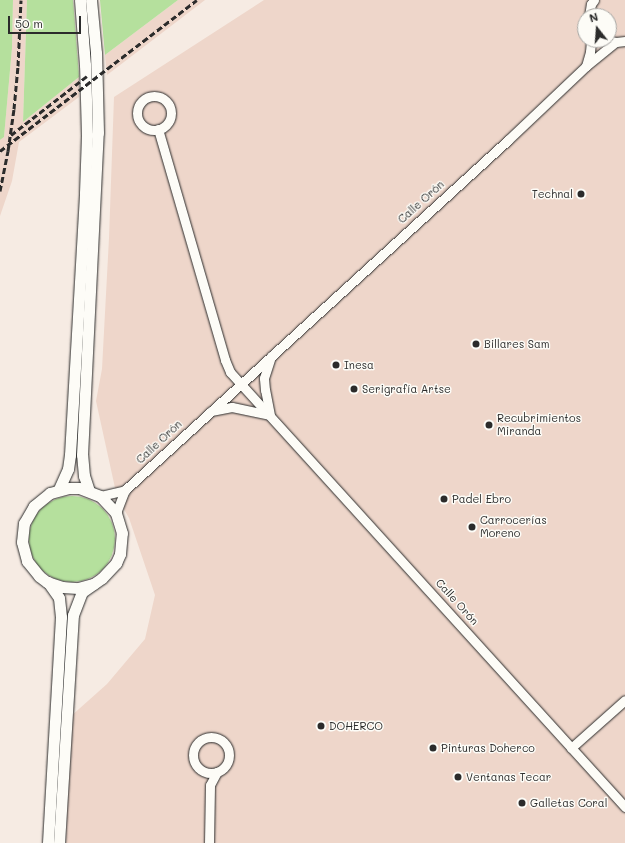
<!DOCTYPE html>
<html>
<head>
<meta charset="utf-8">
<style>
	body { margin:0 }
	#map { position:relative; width:625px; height:843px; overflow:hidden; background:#f6ebe3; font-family:Mali,sans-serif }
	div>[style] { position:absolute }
	.built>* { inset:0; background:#eed6ca }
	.green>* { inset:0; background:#b5e09d }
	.round { border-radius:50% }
	.roads { filter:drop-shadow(0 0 1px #2b2b2b) drop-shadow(0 0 1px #2b2b2b) }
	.minor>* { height:9px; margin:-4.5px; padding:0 4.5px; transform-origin:4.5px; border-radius:4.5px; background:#fdfcf7 }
	.minor>.ring { margin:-4.5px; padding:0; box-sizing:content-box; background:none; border:9px solid #fdfcf7; border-radius:50% }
	.tertiary>* { height:11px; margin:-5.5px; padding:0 5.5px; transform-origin:5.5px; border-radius:5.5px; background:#fdfcf7 }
	.rail>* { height:3px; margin-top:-1.5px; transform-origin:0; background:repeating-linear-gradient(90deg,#2b2b2b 0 6px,transparent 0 9px) }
	.dots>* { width:11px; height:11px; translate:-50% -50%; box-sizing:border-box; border:2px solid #fdfcf7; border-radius:50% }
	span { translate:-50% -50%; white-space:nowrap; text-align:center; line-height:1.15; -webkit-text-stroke:3px #fdfcf7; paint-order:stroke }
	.poi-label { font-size:11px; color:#2b2b2b }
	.right { translate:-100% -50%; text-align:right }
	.left { translate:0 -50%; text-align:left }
	.street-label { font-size:11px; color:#2b2b2b }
	.north { position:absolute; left:577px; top:8px; width:40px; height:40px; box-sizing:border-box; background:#fdfcf7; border:1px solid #a9a8a5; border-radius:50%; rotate:343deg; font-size:11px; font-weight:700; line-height:16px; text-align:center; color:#2b2b2b }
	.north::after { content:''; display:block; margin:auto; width:14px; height:18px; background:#2b2b2b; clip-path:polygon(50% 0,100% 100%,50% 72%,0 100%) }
	.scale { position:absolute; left:8px; top:16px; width:73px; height:18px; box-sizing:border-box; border:2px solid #2b2b2b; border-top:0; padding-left:5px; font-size:12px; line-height:14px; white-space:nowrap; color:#2b2b2b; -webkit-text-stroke:3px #fdfcf7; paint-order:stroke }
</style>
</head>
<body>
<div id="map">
	<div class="built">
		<i style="clip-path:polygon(13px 0,27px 0,23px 122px,79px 77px,79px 97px,19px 142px,12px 181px,0 216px,0 140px,4px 137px,12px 48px)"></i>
		<i style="clip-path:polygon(178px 0,205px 0,107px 75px,105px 55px)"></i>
		<i style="clip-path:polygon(evenodd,264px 0,625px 0,625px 843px,66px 843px,70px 717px,107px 684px,145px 639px,155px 595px,129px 518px,117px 497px,96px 401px,102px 369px,109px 238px,114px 97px,264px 0,585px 16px,609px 16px,609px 40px,585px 40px,585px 16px)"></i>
	</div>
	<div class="green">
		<i style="clip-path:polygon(0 0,13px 0,12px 48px,4px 137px,0 140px)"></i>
		<i style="clip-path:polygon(27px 0,73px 0,79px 77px,23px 122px)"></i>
		<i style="clip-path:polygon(100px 0,178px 0,105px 55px)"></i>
		<i class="round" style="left:29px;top:496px;width:86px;height:86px"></i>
	</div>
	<div class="roads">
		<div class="minor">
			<i style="left:589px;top:16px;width:12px;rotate:-81deg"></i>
			<i style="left:591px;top:4px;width:5px;rotate:-53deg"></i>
			<i style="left:605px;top:40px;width:11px;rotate:10deg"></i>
			<i style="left:616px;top:42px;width:9px;rotate:-6deg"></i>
			<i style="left:586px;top:66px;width:15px;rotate:-74deg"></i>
			<i style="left:590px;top:52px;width:12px;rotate:-85deg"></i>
			<i class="ring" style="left:137px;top:96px;width:25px;height:25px"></i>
			<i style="left:158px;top:129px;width:241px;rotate:73.8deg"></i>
			<i style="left:225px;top:360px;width:13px;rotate:67deg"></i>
			<i style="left:230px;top:372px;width:588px;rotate:47.76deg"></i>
			<i style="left:211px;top:411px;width:21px;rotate:-11deg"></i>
			<i style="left:232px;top:407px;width:38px;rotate:12deg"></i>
			<i style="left:270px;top:415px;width:25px;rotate:-101deg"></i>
			<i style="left:265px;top:390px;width:12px;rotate:-95deg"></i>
			<i style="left:264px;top:378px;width:23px;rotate:-72deg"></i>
			<i style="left:100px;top:496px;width:26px;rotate:-13deg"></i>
			<i style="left:125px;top:490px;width:519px;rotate:-42.42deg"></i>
			<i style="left:508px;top:140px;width:108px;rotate:-43.5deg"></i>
			<i style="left:586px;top:66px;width:38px;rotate:-39deg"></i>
			<i style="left:116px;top:513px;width:25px;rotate:-69deg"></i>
			<i class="ring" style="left:193px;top:737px;width:27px;height:27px"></i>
			<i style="left:571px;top:748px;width:72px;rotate:-41.6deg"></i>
			<i style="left:209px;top:843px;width:58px;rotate:-89deg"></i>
			<i style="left:210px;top:785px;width:15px;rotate:-62deg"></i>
		</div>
		<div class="tertiary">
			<i style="left:59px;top:489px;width:22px;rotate:-66deg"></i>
			<i style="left:68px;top:469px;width:14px;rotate:-82deg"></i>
			<i style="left:70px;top:455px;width:262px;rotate:-86.7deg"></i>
			<i style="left:85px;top:193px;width:58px;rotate:-88deg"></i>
			<i style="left:87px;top:135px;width:70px;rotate:-91.6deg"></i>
			<i style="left:85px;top:65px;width:65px;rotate:-94.4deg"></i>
			<i style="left:89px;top:491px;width:16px;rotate:-108deg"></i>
			<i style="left:84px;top:476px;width:21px;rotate:-95deg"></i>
			<i style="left:82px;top:455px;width:322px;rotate:-87.2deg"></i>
			<i style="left:98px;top:133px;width:80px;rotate:-91.4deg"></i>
			<i style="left:96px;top:53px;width:53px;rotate:-95.4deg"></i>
			<i style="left:48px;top:582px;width:19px;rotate:55deg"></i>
			<i style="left:59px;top:598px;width:19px;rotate:84deg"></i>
			<i style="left:61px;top:617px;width:226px;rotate:93.3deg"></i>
			<i style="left:59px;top:843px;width:228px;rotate:-86.5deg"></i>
			<i style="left:73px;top:615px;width:25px;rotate:-69deg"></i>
			<i style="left:82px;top:592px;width:24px;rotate:-35deg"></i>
			<i style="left:102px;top:578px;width:21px;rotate:-47deg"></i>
			<i style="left:116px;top:563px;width:10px;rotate:-66deg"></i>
			<i style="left:120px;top:554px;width:21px;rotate:-85deg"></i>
			<i style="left:122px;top:533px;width:21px;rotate:-107deg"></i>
			<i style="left:116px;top:513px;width:23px;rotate:-133deg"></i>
			<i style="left:100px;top:496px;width:22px;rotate:-159deg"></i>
			<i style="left:79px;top:488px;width:10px;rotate:180deg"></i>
			<i style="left:69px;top:488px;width:20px;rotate:165deg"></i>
			<i style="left:50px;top:493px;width:21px;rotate:141deg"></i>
			<i style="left:34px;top:506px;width:20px;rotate:120deg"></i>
			<i style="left:24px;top:523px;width:19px;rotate:96deg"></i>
			<i style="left:22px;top:542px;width:20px;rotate:75deg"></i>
			<i style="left:27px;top:561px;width:19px;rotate:51deg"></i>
			<i style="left:39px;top:576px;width:10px;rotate:37deg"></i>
			<i style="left:47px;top:582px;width:16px;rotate:18deg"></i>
			<i style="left:62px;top:587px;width:16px;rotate:4deg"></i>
			<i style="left:78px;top:588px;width:16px;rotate:-15deg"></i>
		</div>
	</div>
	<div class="rail">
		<i style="left:11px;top:135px;width:96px;rotate:-37.8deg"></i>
		<i style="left:0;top:151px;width:248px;rotate:-37.5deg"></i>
		<i style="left:0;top:191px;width:41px;rotate:-78.7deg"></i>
		<i style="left:8px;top:151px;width:42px;rotate:-81.9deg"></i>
		<i style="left:14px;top:109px;width:43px;rotate:-84.7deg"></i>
		<i style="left:18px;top:66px;width:66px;rotate:-87.4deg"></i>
	</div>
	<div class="dots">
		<i style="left:581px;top:194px;background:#2b2b2b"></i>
		<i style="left:476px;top:344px;background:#2b2b2b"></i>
		<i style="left:336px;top:365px;background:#2b2b2b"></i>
		<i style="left:354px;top:389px;background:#2b2b2b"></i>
		<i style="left:489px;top:425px;background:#2b2b2b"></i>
		<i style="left:444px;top:499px;background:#2b2b2b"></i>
		<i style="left:472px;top:527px;background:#2b2b2b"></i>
		<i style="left:321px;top:726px;background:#2b2b2b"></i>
		<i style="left:433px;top:748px;background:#2b2b2b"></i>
		<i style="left:458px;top:777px;background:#2b2b2b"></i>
		<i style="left:522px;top:803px;background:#2b2b2b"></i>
	</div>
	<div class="poi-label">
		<span class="right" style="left:573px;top:194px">Technal</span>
		<span class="left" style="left:484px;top:344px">Billares Sam</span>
		<span class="left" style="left:344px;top:365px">Inesa</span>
		<span class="left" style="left:362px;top:389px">Serigrafía Artse</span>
		<span class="left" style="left:497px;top:425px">Recubrimientos<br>Miranda</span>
		<span class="left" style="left:452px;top:499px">Padel Ebro</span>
		<span class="left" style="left:480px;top:527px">Carrocerías<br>Moreno</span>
		<span class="left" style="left:329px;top:726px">DOHERCO</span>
		<span class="left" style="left:441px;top:748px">Pinturas Doherco</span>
		<span class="left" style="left:466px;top:777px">Ventanas Tecar</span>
		<span class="left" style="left:530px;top:803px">Galletas Coral</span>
	</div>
	<div class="street-label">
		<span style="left:421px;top:202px;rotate:-42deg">Calle Orón</span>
		<span style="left:159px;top:442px;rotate:-43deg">Calle Orón</span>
		<span style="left:457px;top:602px;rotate:48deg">Calle Orón</span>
	</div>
	<div class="north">N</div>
	<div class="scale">50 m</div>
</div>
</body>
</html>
